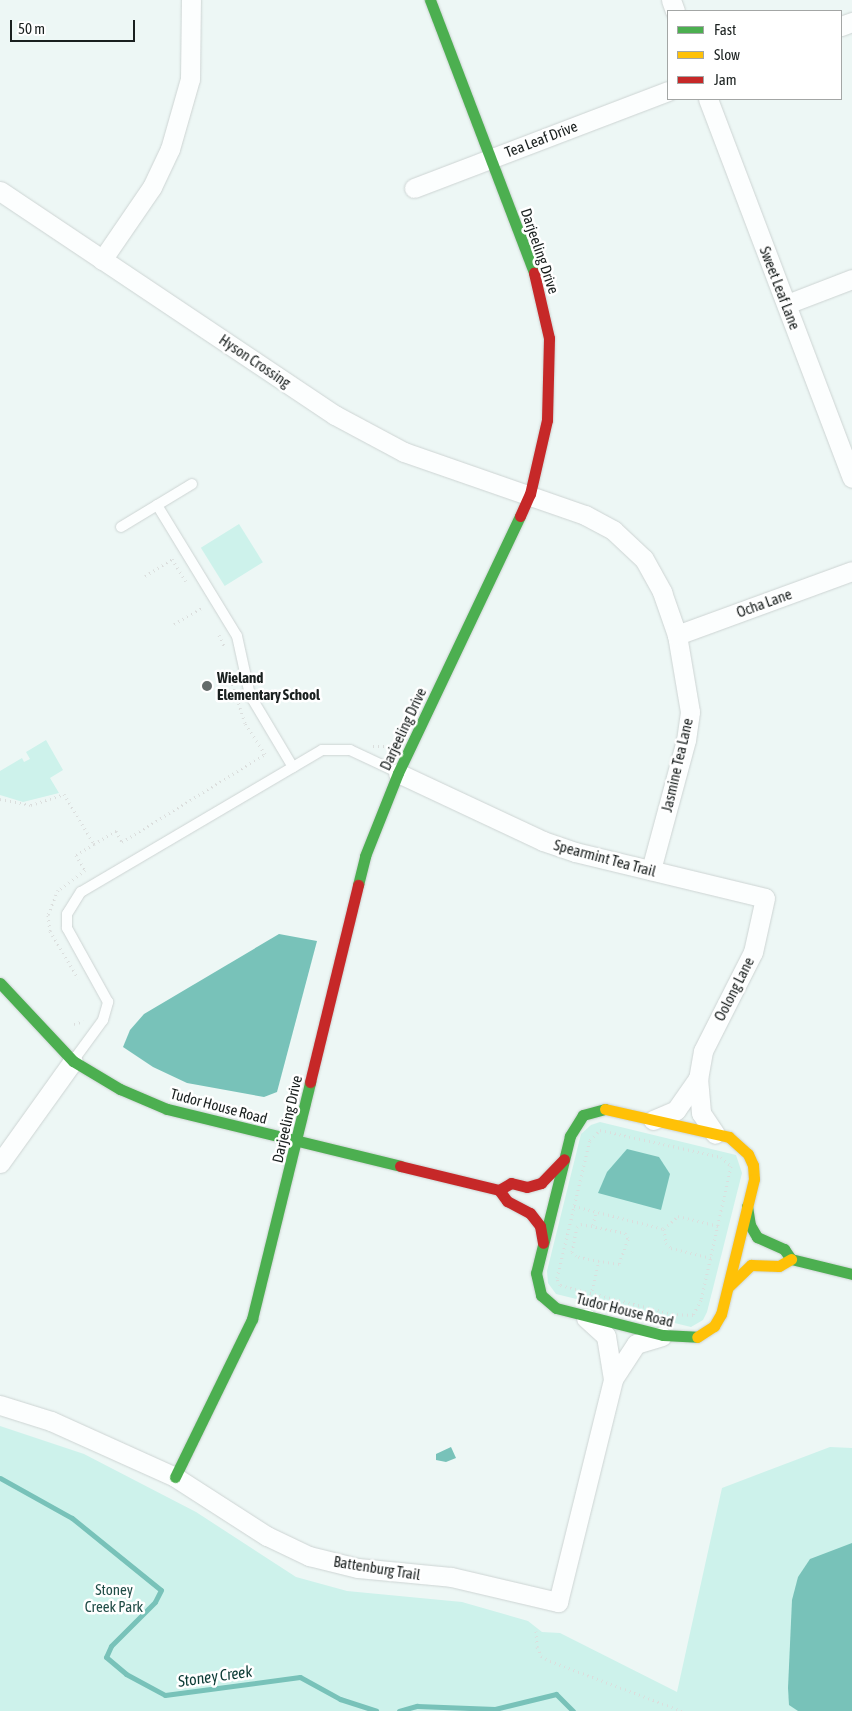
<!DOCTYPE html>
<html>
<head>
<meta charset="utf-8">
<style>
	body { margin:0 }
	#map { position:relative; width:852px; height:1711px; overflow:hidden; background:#edf7f5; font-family:"Asap Condensed",sans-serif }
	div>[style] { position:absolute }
	.green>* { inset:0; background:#cdf2eb; transform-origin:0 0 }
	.water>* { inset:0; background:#78c2b9 }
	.stream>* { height:5px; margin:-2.5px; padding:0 2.5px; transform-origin:2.5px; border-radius:2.5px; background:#78c2b9 }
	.path>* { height:3px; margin-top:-1.5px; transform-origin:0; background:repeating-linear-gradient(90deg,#dbdedd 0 1px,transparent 0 5px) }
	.roads { filter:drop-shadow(0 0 1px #cdd4d3) drop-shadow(0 0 1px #cdd4d3) }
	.lane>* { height:10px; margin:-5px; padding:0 5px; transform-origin:5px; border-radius:5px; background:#fcfefe }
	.street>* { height:19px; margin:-9.5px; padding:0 9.5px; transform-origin:9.5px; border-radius:9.5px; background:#fcfefe }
	.fast>* { height:11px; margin:-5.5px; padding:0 5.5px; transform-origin:5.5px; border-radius:5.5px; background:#4caf50 }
	.slow>* { height:11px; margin:-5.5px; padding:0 5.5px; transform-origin:5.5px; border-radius:5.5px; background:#ffc107 }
	.jam>* { height:11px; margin:-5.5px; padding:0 5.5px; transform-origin:5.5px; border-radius:5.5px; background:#c62828 }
	.dots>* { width:14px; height:14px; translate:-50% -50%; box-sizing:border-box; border:2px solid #fff; border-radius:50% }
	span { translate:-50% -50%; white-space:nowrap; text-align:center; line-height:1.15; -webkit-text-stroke:5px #fff; paint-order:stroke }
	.street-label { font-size:15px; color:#1a201f }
	.poi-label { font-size:15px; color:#1a201f; font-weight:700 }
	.left { translate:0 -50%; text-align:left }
	.park-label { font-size:15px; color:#204d47 }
	.water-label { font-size:16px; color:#0b3b35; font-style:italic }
	.legend { position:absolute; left:667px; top:10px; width:175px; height:90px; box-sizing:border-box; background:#fff; border:1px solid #a3a6a5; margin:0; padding:6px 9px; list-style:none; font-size:15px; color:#1a201f }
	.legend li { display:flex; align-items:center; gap:10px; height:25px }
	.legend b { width:25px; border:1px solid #a3a6a5 }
	.scale { position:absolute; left:10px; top:20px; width:125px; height:22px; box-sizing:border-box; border:2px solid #1a201f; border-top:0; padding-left:6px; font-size:15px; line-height:18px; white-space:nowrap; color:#1a201f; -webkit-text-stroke:4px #fff; paint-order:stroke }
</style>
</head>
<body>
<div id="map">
	<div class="green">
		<i style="left:239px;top:524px;width:45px;height:45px;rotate:58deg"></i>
		<i style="clip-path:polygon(46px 740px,63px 770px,50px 778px,59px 793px,23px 802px,0 795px,0 771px,22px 758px,24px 762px,30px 759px,26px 752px)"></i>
		<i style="clip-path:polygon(600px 1122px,736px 1155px,742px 1173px,707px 1312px,703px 1320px,691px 1327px,556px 1294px,548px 1283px,547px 1271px,581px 1134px,591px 1125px)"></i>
		<i style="clip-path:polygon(0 1426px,84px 1454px,196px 1512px,296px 1577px,347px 1591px,462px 1602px,528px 1621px,542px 1632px,560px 1633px,677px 1692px,722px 1488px,830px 1447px,852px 1448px,852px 1711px,0 1711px)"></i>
	</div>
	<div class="water">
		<i style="clip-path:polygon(279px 934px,317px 941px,277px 1092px,264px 1097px,187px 1083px,153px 1067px,123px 1047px,130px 1030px,144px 1014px)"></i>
		<i style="clip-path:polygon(627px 1149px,659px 1157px,670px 1174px,661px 1210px,598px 1193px,607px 1172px)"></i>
		<i style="clip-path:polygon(451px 1447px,456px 1458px,446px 1462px,436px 1460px,436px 1454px)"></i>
		<i style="clip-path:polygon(852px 1543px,852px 1711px,798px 1711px,789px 1705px,788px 1688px,792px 1600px,798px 1577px,810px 1559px)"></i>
	</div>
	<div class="stream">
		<i style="left:0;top:1478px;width:82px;rotate:29.1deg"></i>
		<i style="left:72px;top:1518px;width:114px;rotate:39deg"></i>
		<i style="left:161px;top:1590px;width:13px;rotate:117deg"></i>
		<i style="left:155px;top:1602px;width:62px;rotate:135deg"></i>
		<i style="left:111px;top:1646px;width:12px;rotate:114deg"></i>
		<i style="left:106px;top:1657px;width:26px;rotate:40deg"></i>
		<i style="left:126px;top:1674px;width:44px;rotate:28.3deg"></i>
		<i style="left:165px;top:1695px;width:136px;rotate:-7.6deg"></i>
		<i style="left:300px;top:1677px;width:46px;rotate:28.8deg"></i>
		<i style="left:340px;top:1699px;width:38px;rotate:18deg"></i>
		<i style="left:399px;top:1711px;width:19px;rotate:-16deg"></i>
		<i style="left:417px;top:1706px;width:78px;rotate:2.2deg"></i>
		<i style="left:495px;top:1709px;width:63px;rotate:-13.8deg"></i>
		<i style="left:556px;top:1694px;width:24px;rotate:45deg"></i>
	</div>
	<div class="path">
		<i style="left:145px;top:576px;width:32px;rotate:-32deg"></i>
		<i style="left:172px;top:559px;width:26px;rotate:58deg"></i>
		<i style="left:174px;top:624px;width:34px;rotate:-30deg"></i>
		<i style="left:219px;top:635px;width:14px;rotate:65deg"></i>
		<i style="left:373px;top:746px;width:12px"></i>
		<i style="left:0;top:799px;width:32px;rotate:11deg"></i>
		<i style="left:31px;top:805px;width:35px;rotate:-18deg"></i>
		<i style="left:64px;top:794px;width:58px;rotate:59deg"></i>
		<i style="left:94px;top:844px;width:21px;rotate:149deg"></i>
		<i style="left:76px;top:855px;width:17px;rotate:59deg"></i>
		<i style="left:85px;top:870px;width:34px;rotate:143deg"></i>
		<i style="left:58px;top:890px;width:27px;rotate:112deg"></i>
		<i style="left:48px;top:915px;width:16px;rotate:83deg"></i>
		<i style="left:50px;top:931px;width:55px;rotate:59.2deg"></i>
		<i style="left:94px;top:844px;width:26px;rotate:-31deg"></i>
		<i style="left:116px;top:831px;width:13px;rotate:61deg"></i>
		<i style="left:122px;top:842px;width:168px;rotate:-31.6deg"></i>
		<i style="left:265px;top:754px;width:37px;rotate:-123deg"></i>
		<i style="left:245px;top:723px;width:42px;rotate:-108deg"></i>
		<i style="left:74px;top:1024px;width:10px;rotate:-17deg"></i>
		<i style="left:600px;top:1130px;width:124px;rotate:12.6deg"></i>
		<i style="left:721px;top:1157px;width:13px;rotate:42deg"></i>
		<i style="left:731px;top:1166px;width:137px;rotate:102.6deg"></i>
		<i style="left:701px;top:1300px;width:17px;rotate:118deg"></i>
		<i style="left:693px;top:1315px;width:20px;rotate:-177deg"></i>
		<i style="left:673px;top:1314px;width:117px;rotate:-165.6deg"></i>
		<i style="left:560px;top:1285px;width:8px;rotate:-113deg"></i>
		<i style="left:557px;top:1278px;width:142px;rotate:-76.6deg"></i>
		<i style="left:590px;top:1140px;width:14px;rotate:-45deg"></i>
		<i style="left:574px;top:1206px;width:93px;rotate:14.3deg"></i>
		<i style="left:664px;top:1229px;width:19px;rotate:-43deg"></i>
		<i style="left:678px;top:1216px;width:42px;rotate:13.7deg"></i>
		<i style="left:593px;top:1225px;width:13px;rotate:-77deg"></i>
		<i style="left:664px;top:1229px;width:14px;rotate:82deg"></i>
		<i style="left:666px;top:1243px;width:7px;rotate:45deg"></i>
		<i style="left:671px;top:1248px;width:41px;rotate:14deg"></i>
		<i style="left:591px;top:1295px;width:35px;rotate:-77deg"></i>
		<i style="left:599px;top:1261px;width:24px;rotate:-168deg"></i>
		<i style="left:576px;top:1256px;width:6px;rotate:-135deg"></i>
		<i style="left:572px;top:1252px;width:25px;rotate:-79deg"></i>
		<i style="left:577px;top:1227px;width:5px;rotate:-37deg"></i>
		<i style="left:581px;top:1224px;width:45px;rotate:11.6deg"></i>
		<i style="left:625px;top:1233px;width:7px;rotate:63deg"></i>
		<i style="left:628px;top:1239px;width:27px;rotate:110deg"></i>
		<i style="left:619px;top:1264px;width:20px;rotate:-171deg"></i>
		<i style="left:536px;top:1631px;width:16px;rotate:86deg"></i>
		<i style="left:537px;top:1647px;width:10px;rotate:66deg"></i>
		<i style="left:541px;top:1656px;width:10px;rotate:29deg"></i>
		<i style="left:550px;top:1661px;width:141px;rotate:20.7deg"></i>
	</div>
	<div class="roads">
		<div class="lane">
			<i style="left:157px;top:505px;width:153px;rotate:58.6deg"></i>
			<i style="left:237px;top:636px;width:60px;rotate:77.6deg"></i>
			<i style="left:250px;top:695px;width:84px;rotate:59.2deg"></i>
			<i style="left:121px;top:527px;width:83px;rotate:-31.2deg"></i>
			<i style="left:73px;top:1061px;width:51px;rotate:-53.8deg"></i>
			<i style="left:103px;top:1020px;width:19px;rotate:-74deg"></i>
			<i style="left:108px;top:1002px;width:85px;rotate:-119deg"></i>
			<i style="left:67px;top:928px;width:14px;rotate:-90deg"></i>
			<i style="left:67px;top:914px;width:26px;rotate:-58deg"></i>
			<i style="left:81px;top:892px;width:280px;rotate:-30.5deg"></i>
			<i style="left:322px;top:750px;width:28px"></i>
			<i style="left:350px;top:750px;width:52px;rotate:25.1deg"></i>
		</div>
		<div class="street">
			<i style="left:671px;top:0;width:12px;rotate:70deg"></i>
			<i style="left:841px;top:26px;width:12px;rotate:-20deg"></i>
			<i style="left:708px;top:99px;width:405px;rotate:69.2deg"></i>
			<i style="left:414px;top:188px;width:272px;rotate:-20.9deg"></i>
			<i style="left:0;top:191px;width:403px;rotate:33.8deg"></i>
			<i style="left:335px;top:415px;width:78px;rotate:28.2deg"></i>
			<i style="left:404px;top:452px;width:192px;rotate:19.2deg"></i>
			<i style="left:585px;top:515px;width:32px;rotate:28deg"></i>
			<i style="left:613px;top:530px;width:42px;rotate:43.1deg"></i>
			<i style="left:644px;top:559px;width:38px;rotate:61deg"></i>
			<i style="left:662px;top:592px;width:46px;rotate:70.8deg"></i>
			<i style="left:677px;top:635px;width:78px;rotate:80.4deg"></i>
			<i style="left:690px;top:712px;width:28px;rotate:98deg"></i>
			<i style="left:686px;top:740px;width:135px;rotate:105.1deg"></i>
			<i style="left:102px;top:260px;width:88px;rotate:-55.6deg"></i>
			<i style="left:152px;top:187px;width:42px;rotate:-64.7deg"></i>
			<i style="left:170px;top:149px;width:73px;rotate:-74.1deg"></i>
			<i style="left:190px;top:79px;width:79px;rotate:-89.3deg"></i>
			<i style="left:787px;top:304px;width:70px;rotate:-21deg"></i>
			<i style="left:677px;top:635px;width:186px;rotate:-20.1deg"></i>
			<i style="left:398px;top:773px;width:160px;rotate:25.1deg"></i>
			<i style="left:543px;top:841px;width:34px;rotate:19deg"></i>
			<i style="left:575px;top:852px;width:195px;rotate:13.6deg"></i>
			<i style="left:765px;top:898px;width:55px;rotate:102.5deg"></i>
			<i style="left:753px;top:952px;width:111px;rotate:116.8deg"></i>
			<i style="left:703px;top:1051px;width:27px;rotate:100deg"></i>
			<i style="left:698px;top:1078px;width:35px;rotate:85deg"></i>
			<i style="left:701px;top:1113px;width:25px;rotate:56deg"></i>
			<i style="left:653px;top:1120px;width:25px;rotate:-23deg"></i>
			<i style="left:676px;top:1110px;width:39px;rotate:-55deg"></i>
			<i style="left:0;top:1163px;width:125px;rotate:-54.4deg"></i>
			<i style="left:586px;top:1318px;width:27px;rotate:42deg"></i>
			<i style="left:606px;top:1336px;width:44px;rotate:80.8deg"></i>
			<i style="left:0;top:1405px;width:53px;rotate:17.4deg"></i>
			<i style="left:51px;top:1421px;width:136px;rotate:24.3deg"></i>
			<i style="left:175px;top:1477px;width:109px;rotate:32.7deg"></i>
			<i style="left:267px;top:1536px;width:47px;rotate:25.5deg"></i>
			<i style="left:309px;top:1556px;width:50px;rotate:13.8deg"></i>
			<i style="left:358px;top:1568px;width:93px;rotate:5.5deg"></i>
			<i style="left:451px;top:1577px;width:110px;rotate:13.2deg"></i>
			<i style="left:558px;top:1602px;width:230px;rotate:-76.1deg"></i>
			<i style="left:613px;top:1379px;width:42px;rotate:-56.7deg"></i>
			<i style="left:636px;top:1344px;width:27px;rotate:-17deg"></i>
		</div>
		<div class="fast">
			<i style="left:430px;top:0;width:292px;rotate:69.1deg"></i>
			<i style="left:358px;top:885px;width:30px;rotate:-76deg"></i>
			<i style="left:365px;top:856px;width:89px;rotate:-68.3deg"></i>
			<i style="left:398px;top:773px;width:284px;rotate:-64.6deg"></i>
			<i style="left:0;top:983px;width:107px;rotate:46.9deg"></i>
			<i style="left:73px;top:1061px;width:55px;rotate:30.8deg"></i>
			<i style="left:120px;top:1089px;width:51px;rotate:23.1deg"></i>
			<i style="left:167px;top:1109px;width:240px;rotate:13.7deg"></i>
			<i style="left:605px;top:1109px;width:23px;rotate:165deg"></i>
			<i style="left:583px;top:1115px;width:25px;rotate:122deg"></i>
			<i style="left:570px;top:1136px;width:141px;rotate:103.9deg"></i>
			<i style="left:536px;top:1273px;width:23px;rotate:77deg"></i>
			<i style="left:541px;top:1295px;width:20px;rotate:41deg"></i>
			<i style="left:556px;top:1308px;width:110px;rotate:14.2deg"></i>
			<i style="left:663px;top:1335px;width:34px;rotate:3deg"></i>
			<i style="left:747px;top:1206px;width:19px;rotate:81deg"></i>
			<i style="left:750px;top:1225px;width:14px;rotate:60deg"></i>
			<i style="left:757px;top:1237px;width:30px;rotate:24deg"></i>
			<i style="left:784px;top:1249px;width:12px;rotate:55deg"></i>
			<i style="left:791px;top:1259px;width:63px;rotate:13.8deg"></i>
			<i style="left:175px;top:1477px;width:176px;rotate:-64deg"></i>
			<i style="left:252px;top:1319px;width:244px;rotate:-76.2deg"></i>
		</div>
		<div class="slow">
			<i style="left:605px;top:1109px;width:127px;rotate:12.7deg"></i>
			<i style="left:729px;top:1137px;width:25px;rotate:42deg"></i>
			<i style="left:748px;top:1154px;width:12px;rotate:66deg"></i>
			<i style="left:753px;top:1165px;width:14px;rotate:86deg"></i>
			<i style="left:754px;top:1179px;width:139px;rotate:103.7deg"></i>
			<i style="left:721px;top:1314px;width:14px;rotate:120deg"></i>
			<i style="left:714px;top:1326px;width:20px;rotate:147deg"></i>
			<i style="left:728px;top:1287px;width:32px;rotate:-44deg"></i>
			<i style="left:751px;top:1265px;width:28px;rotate:2deg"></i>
			<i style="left:779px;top:1266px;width:14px;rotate:-30deg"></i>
		</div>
		<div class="jam">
			<i style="left:520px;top:516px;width:24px;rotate:-66deg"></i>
			<i style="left:530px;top:494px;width:76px;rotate:-77.1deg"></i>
			<i style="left:547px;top:420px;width:82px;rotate:-88.6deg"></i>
			<i style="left:549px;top:338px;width:67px;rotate:-103deg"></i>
			<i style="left:310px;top:1082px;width:203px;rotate:-76.3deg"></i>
			<i style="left:400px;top:1166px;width:102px;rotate:13.6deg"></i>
			<i style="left:499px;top:1190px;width:14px;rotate:54deg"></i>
			<i style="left:507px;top:1201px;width:26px;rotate:28deg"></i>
			<i style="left:530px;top:1213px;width:16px;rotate:52deg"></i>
			<i style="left:540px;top:1226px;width:17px;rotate:80deg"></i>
			<i style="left:499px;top:1190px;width:14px;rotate:-30deg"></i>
			<i style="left:511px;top:1183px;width:16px;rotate:14deg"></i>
			<i style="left:527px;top:1187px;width:15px;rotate:-16deg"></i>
			<i style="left:541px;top:1183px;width:33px;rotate:-46deg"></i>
		</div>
	</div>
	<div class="dots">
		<i style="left:207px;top:686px;background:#646b6a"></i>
	</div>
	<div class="street-label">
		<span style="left:541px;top:139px;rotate:-21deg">Tea Leaf Drive</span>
		<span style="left:540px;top:251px;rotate:71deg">Darjeeling Drive</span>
		<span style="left:780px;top:288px;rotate:69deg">Sweet Leaf Lane</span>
		<span style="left:255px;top:361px;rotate:34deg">Hyson Crossing</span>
		<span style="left:764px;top:603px;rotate:-20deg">Ocha Lane</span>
		<span style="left:403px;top:729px;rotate:-65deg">Darjeeling Drive</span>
		<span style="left:677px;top:765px;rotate:-77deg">Jasmine Tea Lane</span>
		<span style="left:605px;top:858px;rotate:15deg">Spearmint Tea Trail</span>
		<span style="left:734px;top:989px;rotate:-63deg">Oolong Lane</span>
		<span style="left:219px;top:1106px;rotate:15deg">Tudor House Road</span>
		<span style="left:287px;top:1119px;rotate:-77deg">Darjeeling Drive</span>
		<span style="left:625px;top:1310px;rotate:14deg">Tudor House Road</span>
		<span style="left:377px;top:1568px;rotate:9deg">Battenburg Trail</span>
	</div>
	<div class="poi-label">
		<span class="left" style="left:217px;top:686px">Wieland<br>Elementary School</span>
	</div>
	<div class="park-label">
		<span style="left:114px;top:1598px">Stoney<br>Creek Park</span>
	</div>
	<div class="water-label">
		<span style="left:215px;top:1676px;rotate:-8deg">Stoney Creek</span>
	</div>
	<ul class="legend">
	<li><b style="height:6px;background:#4caf50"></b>Fast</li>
	<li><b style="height:6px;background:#ffc107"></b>Slow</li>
	<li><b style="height:6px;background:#c62828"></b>Jam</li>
	</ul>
	<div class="scale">50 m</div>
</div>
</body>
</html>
